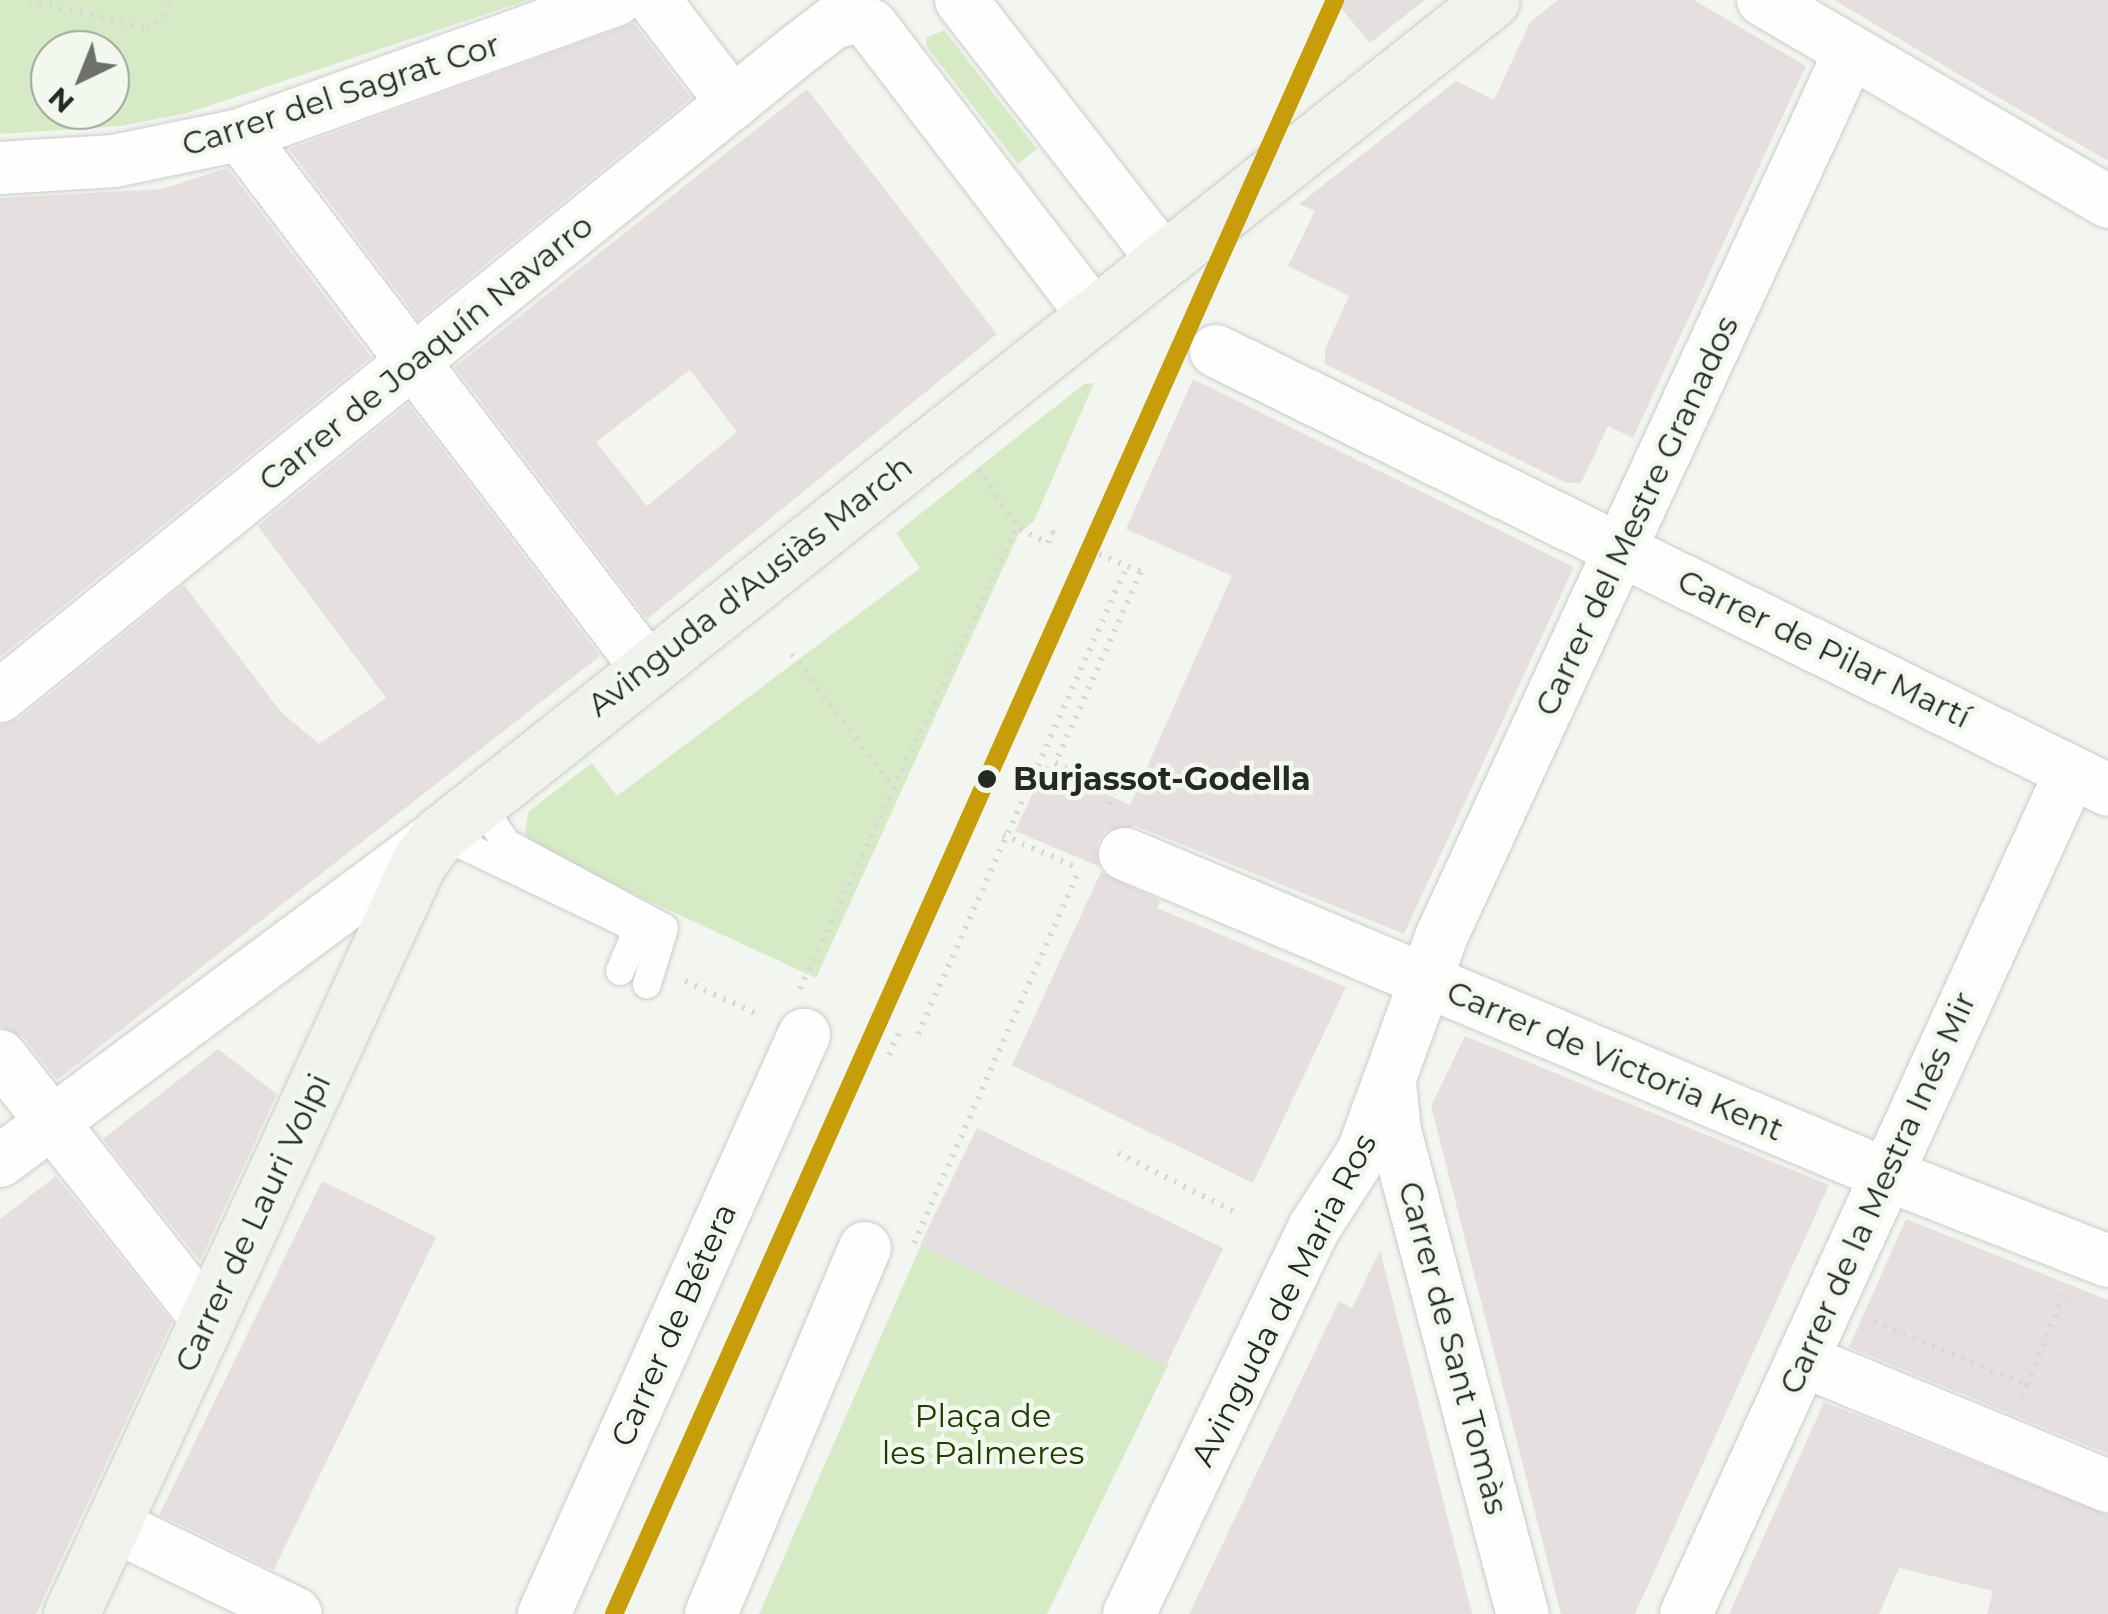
<!DOCTYPE html>
<html>
<head>
<meta charset="utf-8">
<style>
	body { margin:0 }
	#map { position:relative; width:2108px; height:1614px; overflow:hidden; background:#f3f6f0; font-family:Montserrat,sans-serif }
	div>[style] { position:absolute }
	.green>* { inset:0; background:#d5eac5 }
	.building>* { inset:0; background:#e6dfe0; transform-origin:0 0 }
	.path>* { height:6px; margin-top:-3px; transform-origin:0; background:repeating-linear-gradient(90deg,#d6d7d6 0 2.5px,transparent 0 10.5px) }
	.roads { filter:drop-shadow(0 0 2px #cbcdc9) drop-shadow(0 0 2px #cbcdc9) }
	.lane>* { height:28px; margin:-14px; padding:0 14px; transform-origin:14px; border-radius:14px; background:#fdfefd }
	.street>* { height:52px; margin:-26px; padding:0 26px; transform-origin:26px; border-radius:26px; background:#fdfefd }
	.secondary>* { height:55px; margin:-27.5px; padding:0 27.5px; transform-origin:27.5px; border-radius:27.5px; background:#f0f2ed }
	.metro-1>* { height:18px; margin:-9px; padding:0 9px; transform-origin:9px; border-radius:9px; background:#c79e09 }
	.dots>* { width:28px; height:28px; translate:-50% -50%; box-sizing:border-box; border:5px solid #f2f8ee; border-radius:50% }
	span { translate:-50% -50%; white-space:nowrap; text-align:center; line-height:1.15; -webkit-text-stroke:9px #f2f8ee; paint-order:stroke }
	.street-label { font-size:32px; color:#262825 }
	.stop-label { font-size:32px; color:#262825; font-weight:700 }
	.left { translate:0 -50%; text-align:left }
	.park-label { font-size:32px; color:#203d00 }
	.north { position:absolute; left:30px; top:30px; width:100px; height:100px; box-sizing:border-box; background:#f2f8ee; border:2px solid #a0a59e; border-radius:50%; rotate:223deg; font-size:28px; font-weight:700; line-height:40px; text-align:center; color:#262825 }
	.north::after { content:''; display:block; margin:auto; width:35px; height:45px; background:#6e706c; clip-path:polygon(50% 0,100% 100%,50% 72%,0 100%) }
</style>
</head>
<body>
<div id="map">
	<div class="green">
		<i style="clip-path:polygon(evenodd,0 0,528px 0,187px 113px,121px 126px,0 134px,0 0,50px 50px,110px 50px,110px 110px,50px 110px,50px 50px)"></i>
		<i style="clip-path:polygon(944px 30px,1037px 149px,1018px 164px,927px 47px,926px 38px)"></i>
		<i style="clip-path:polygon(1094px 383px,1034px 521px,1019px 533px,816px 978px,533px 847px,525px 832px,529px 811px,592px 763px,617px 796px,920px 568px,896px 533px,1084px 384px)"></i>
		<i style="clip-path:polygon(921px 1245px,1169px 1363px,1047px 1614px,759px 1614px)"></i>
	</div>
	<div class="building">
		<i style="clip-path:polygon(1334px 0,1425px 0,1370px 43px)"></i>
		<i style="clip-path:polygon(1558px 0,1694px 0,1806px 66px,1633px 438px,1608px 426px,1581px 483px,1566px 483px,1325px 364px,1325px 349px,1349px 296px,1288px 266px,1315px 211px,1299px 204px,1456px 81px,1494px 100px,1530px 22px)"></i>
		<i style="clip-path:polygon(1834px 0,2108px 0,2108px 161px,1975px 84px)"></i>
		<i style="clip-path:polygon(634px 23px,691px 98px,418px 319px,289px 149px)"></i>
		<i style="clip-path:polygon(evenodd,807px 89px,997px 334px,647px 619px,455px 367px,807px 89px,690px 370px,737px 432px,647px 506px,596px 442px,690px 370px)"></i>
		<i style="clip-path:polygon(227px 168px,371px 357px,0 657px,0 198px,162px 189px)"></i>
		<i style="clip-path:polygon(1193px 379px,1574px 567px,1404px 934px,1136px 826px,1106px 831px,1097px 843px,1098px 866px,1015px 831px,1046px 765px,1130px 805px,1232px 576px,1126px 529px)"></i>
		<i style="clip-path:polygon(408px 404px,600px 656px,57px 1080px,23px 1037px,0 1027px,0 725px,19px 719px,184px 585px,281px 712px,319px 744px,386px 698px,258px 526px)"></i>
		<i style="clip-path:polygon(1101px 872px,1160px 901px,1157px 908px,1346px 987px,1253px 1183px,1012px 1065px)"></i>
		<i style="clip-path:polygon(1465px 1036px,1829px 1185px,1635px 1614px,1561px 1614px,1431px 1106px)"></i>
		<i style="clip-path:polygon(218px 1049px,277px 1094px,200px 1261px,103px 1139px)"></i>
		<i style="left:977px;top:1128px;width:274px;height:130px;rotate:26deg"></i>
		<i style="clip-path:polygon(56px 1176px,172px 1322px,36px 1614px,0 1614px,0 1219px)"></i>
		<i style="left:322px;top:1181px;width:127px;height:371px;rotate:26deg"></i>
		<i style="clip-path:polygon(1906px 1219px,2108px 1300px,2108px 1454px,1849px 1347px)"></i>
		<i style="clip-path:polygon(1380px 1250px,1472px 1614px,1189px 1614px,1339px 1301px,1352px 1308px)"></i>
		<i style="clip-path:polygon(1824px 1402px,2108px 1515px,2108px 1614px,1987px 1614px,1993px 1591px,1899px 1568px,1879px 1614px,1729px 1614px)"></i>
	</div>
	<div class="path">
		<i style="left:29px;top:0;width:120px;rotate:13.5deg"></i>
		<i style="left:146px;top:28px;width:22px;rotate:-32deg"></i>
		<i style="left:165px;top:16px;width:17px;rotate:-69deg"></i>
		<i style="left:978px;top:469px;width:73px;rotate:55deg"></i>
		<i style="left:1020px;top:529px;width:31px;rotate:27deg"></i>
		<i style="left:1048px;top:543px;width:12px;rotate:-70deg"></i>
		<i style="left:1052px;top:532px;width:8px;rotate:23deg"></i>
		<i style="left:1099px;top:554px;width:46px;rotate:23.2deg"></i>
		<i style="left:1141px;top:572px;width:209px;rotate:114.2deg"></i>
		<i style="left:1055px;top:763px;width:66px;rotate:26.2deg"></i>
		<i style="left:1114px;top:792px;width:18px;rotate:112deg"></i>
		<i style="left:792px;top:654px;width:168px;rotate:52.7deg"></i>
		<i style="left:1003px;top:835px;width:82px;rotate:23.7deg"></i>
		<i style="left:685px;top:981px;width:81px;rotate:24.7deg"></i>
		<i style="left:800px;top:989px;width:512px;rotate:-64.94deg"></i>
		<i style="left:918px;top:1034px;width:513px;rotate:-65.94deg"></i>
		<i style="left:889px;top:1055px;width:24px;rotate:-66deg"></i>
		<i style="left:1118px;top:1153px;width:136px;rotate:26.8deg"></i>
		<i style="left:914px;top:1243px;width:408px;rotate:-66.1deg"></i>
		<i style="left:1874px;top:1322px;width:165px;rotate:22.4deg"></i>
		<i style="left:2027px;top:1385px;width:12px;rotate:114deg"></i>
		<i style="left:2027px;top:1385px;width:98px;rotate:-67.9deg"></i>
	</div>
	<div class="roads">
		<div class="lane">
			<i style="left:499px;top:791px;width:29px;rotate:108deg"></i>
			<i style="left:490px;top:819px;width:29px;rotate:56deg"></i>
			<i style="left:506px;top:843px;width:179px;rotate:28.3deg"></i>
			<i style="left:664px;top:928px;width:59px;rotate:106.9deg"></i>
			<i style="left:440px;top:834px;width:208px;rotate:25.6deg"></i>
			<i style="left:628px;top:924px;width:14px;rotate:60deg"></i>
			<i style="left:635px;top:936px;width:38px;rotate:113deg"></i>
		</div>
		<div class="street">
			<i style="left:654px;top:0;width:130px;rotate:52.5deg"></i>
			<i style="left:961px;top:0;width:327px;rotate:52.1deg"></i>
			<i style="left:1763px;top:0;width:400px;rotate:30.3deg"></i>
			<i style="left:871px;top:25px;width:364px;rotate:52.5deg"></i>
			<i style="left:240px;top:135px;width:671px;rotate:52.63deg"></i>
			<i style="left:0;top:168px;width:114px;rotate:-3.5deg"></i>
			<i style="left:114px;top:161px;width:129px;rotate:-11.7deg"></i>
			<i style="left:240px;top:135px;width:400px;rotate:-19.8deg"></i>
			<i style="left:1216px;top:351px;width:994px;rotate:26.2deg"></i>
			<i style="left:0;top:696px;width:1028px;rotate:-39deg"></i>
			<i style="left:799px;top:49px;width:43px;rotate:-37.4deg"></i>
			<i style="left:833px;top:23px;width:23px;rotate:-15deg"></i>
			<i style="left:1125px;top:854px;width:825px;rotate:22.83deg"></i>
			<i style="left:1885px;top:1174px;width:239px;rotate:21.3deg"></i>
			<i style="left:0;top:1056px;width:336px;rotate:51.8deg"></i>
			<i style="left:1390px;top:1083px;width:48px;rotate:84.1deg"></i>
			<i style="left:1395px;top:1131px;width:500px;rotate:75.2deg"></i>
			<i style="left:0;top:1161px;width:547px;rotate:-36.6deg"></i>
			<i style="left:1802px;top:1360px;width:331px;rotate:22.4deg"></i>
			<i style="left:113px;top:1525px;width:203px;rotate:25.9deg"></i>
			<i style="left:544px;top:1614px;width:635px;rotate:-65.82deg"></i>
			<i style="left:711px;top:1614px;width:397px;rotate:-67.2deg"></i>
			<i style="left:1129px;top:1614px;width:428px;rotate:-64.4deg"></i>
			<i style="left:1314px;top:1228px;width:90px;rotate:-57.2deg"></i>
			<i style="left:1363px;top:1152px;width:231px;rotate:-70deg"></i>
			<i style="left:1442px;top:935px;width:973px;rotate:-65.2deg"></i>
			<i style="left:1686px;top:1614px;width:926px;rotate:-65.43deg"></i>
		</div>
		<div class="secondary">
			<i style="left:71px;top:1614px;width:829px;rotate:-65.17deg"></i>
			<i style="left:419px;top:862px;width:35px;rotate:-53deg"></i>
			<i style="left:440px;top:834px;width:1342px;rotate:-38.41deg"></i>
		</div>
	</div>
	<div class="metro-1">
		<i style="left:614px;top:1614px;width:1768px;rotate:-65.93deg"></i>
	</div>
	<div class="dots">
		<i style="left:987px;top:779px;background:#262825"></i>
	</div>
	<div class="street-label">
		<span style="left:341px;top:95px;rotate:-18deg">Carrer del Sagrat Cor</span>
		<span style="left:426px;top:353px;rotate:-39deg">Carrer de Joaquín Navarro</span>
		<span style="left:1637px;top:516px;rotate:-65deg">Carrer del Mestre Granados</span>
		<span style="left:750px;top:586px;rotate:-38deg">Avinguda d'Ausiàs March</span>
		<span style="left:1824px;top:649px;rotate:26deg">Carrer de Pilar Martí</span>
		<span style="left:1615px;top:1061px;rotate:23deg">Carrer de Victoria Kent</span>
		<span style="left:1878px;top:1193px;rotate:-66deg">Carrer de la Mestra Inés Mir</span>
		<span style="left:253px;top:1223px;rotate:-65deg">Carrer de Lauri Volpi</span>
		<span style="left:1284px;top:1300px;rotate:-63deg">Avinguda de Maria Ros</span>
		<span style="left:674px;top:1325px;rotate:-66deg">Carrer de Bétera</span>
		<span style="left:1453px;top:1348px;rotate:75deg">Carrer de Sant Tomàs</span>
	</div>
	<div class="stop-label">
		<span class="left" style="left:1013px;top:779px">Burjassot-Godella</span>
	</div>
	<div class="park-label">
		<span style="left:983px;top:1435px">Plaça de<br>les Palmeres</span>
	</div>
	<div class="north">N</div>
</div>
</body>
</html>
